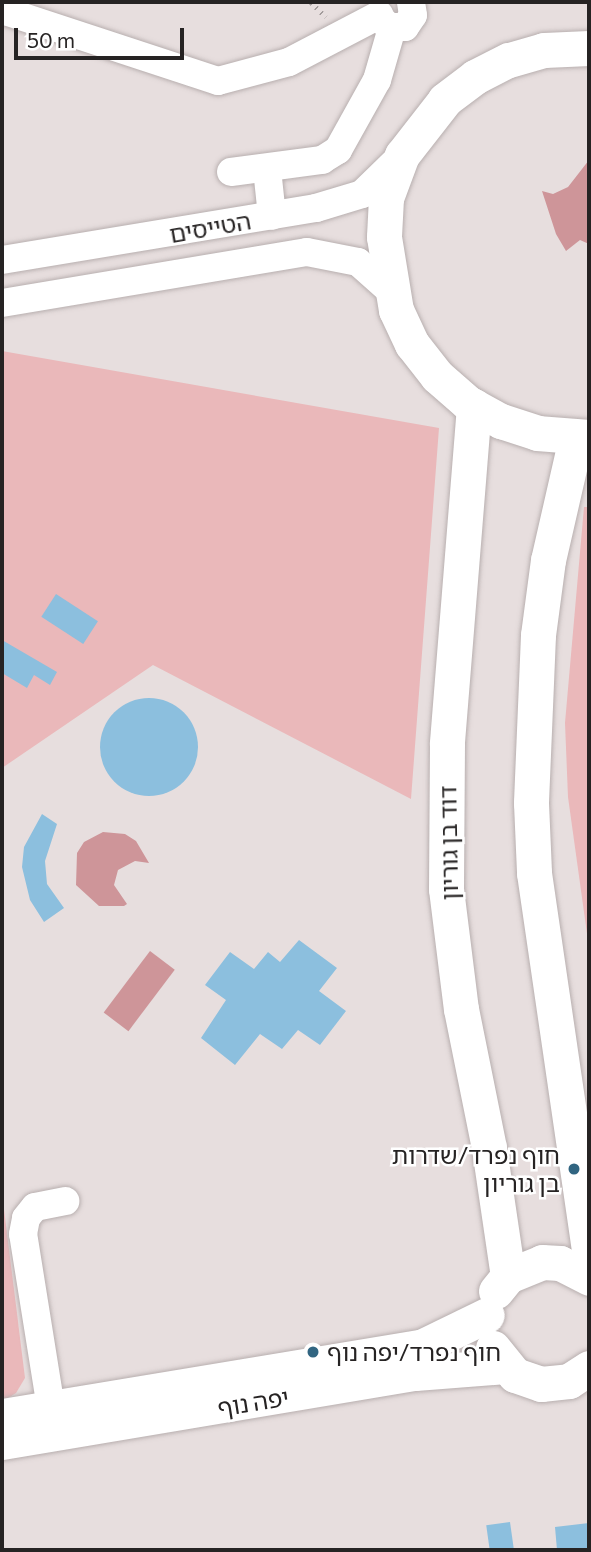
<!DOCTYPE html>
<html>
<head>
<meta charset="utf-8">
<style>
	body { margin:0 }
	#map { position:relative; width:591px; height:1552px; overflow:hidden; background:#e7dede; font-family:Commissioner,"Noto Sans Hebrew",sans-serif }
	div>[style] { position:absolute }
	.green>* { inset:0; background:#eab8ba }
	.water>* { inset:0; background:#ce9599; transform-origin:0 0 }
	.building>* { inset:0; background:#8cbfde; transform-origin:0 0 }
	.round { border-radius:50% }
	.path>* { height:4.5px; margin-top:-2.25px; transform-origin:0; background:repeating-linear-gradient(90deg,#a29b9b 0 2px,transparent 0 7px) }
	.roads { filter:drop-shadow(0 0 2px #b8afaf) drop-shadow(0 0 2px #b8afaf) }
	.minor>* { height:28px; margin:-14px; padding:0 14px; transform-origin:14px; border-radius:14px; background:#fff }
	.major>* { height:35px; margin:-17.5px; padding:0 17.5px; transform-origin:17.5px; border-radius:17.5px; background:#fff }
	.dots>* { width:19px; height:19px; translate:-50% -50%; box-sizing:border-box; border:4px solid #fff; border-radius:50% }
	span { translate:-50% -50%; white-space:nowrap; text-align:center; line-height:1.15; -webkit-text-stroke:5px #fff; paint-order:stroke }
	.street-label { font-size:24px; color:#262323 }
	.poi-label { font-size:24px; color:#262323 }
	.right { translate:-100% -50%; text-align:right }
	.left { translate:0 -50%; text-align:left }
	.frame { position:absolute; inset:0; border:4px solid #262323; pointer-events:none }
	.scale { position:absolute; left:14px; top:28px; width:170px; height:32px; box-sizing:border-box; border:4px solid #262323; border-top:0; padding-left:9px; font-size:21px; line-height:24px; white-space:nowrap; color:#262323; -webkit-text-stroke:5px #fff; paint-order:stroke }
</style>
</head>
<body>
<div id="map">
	<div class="green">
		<i style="clip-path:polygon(2px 351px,439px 428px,411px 799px,153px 665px,2px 768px)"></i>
		<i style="clip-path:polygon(584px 507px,589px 507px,589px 948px,568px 797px,565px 723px)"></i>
		<i style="clip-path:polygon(2px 1193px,25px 1378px,16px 1393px,2px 1402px)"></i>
	</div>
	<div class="water">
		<i style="clip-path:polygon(589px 160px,589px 244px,580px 240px,566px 251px,556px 234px,542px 191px,553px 194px,568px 187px)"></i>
		<i style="clip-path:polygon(103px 832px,125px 834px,136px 841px,149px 863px,135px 861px,118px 870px,114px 885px,127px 904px,124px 906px,99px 906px,76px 885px,77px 853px,84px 842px)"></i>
		<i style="left:150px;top:951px;width:31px;height:77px;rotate:37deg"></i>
	</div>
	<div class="building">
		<i style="left:56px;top:594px;width:50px;height:27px;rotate:33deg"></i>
		<i style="clip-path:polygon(2px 640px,57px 672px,50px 685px,34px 675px,27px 688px,2px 673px)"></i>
		<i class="round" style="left:100px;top:698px;width:98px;height:98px"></i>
		<i style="clip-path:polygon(42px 814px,57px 824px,45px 861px,47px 884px,64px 908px,44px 922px,30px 900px,22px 867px,24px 847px)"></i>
		<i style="clip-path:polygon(299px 940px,337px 968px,319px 991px,346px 1011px,320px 1045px,298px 1030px,282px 1049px,260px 1034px,235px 1065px,201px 1038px,226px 1000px,205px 985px,230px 952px,254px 969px,268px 952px,280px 962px)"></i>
		<i style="left:510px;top:1522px;width:28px;height:24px;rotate:82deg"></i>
		<i style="clip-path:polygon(589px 1523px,589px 1550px,557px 1550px,555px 1527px)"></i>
	</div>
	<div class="path">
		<i style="left:311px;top:2px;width:21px;rotate:45deg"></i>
	</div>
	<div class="roads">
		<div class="minor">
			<i style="left:3px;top:2px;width:11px;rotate:63deg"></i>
			<i style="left:8px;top:12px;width:221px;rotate:18.2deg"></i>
			<i style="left:218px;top:81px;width:73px;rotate:-15deg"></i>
			<i style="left:289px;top:62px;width:102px;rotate:-27.6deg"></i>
			<i style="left:381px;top:19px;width:11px;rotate:45deg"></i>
			<i style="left:389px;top:27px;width:16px"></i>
			<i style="left:405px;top:27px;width:14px;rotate:-56deg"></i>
			<i style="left:413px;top:15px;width:13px;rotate:-99deg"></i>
			<i style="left:267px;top:169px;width:47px;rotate:83.9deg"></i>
			<i style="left:231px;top:172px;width:92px;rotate:-7.5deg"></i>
			<i style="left:322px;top:160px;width:19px;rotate:-32deg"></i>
			<i style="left:338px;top:150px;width:80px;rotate:-60.9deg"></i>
			<i style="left:377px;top:80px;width:54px;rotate:-73.9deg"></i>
			<i style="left:2px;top:260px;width:318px;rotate:-9.4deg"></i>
			<i style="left:316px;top:208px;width:48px;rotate:-16.9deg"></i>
			<i style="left:362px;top:194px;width:53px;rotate:-44.2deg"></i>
			<i style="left:2px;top:303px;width:309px;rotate:-9.5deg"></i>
			<i style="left:307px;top:252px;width:52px;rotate:11.1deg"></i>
			<i style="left:358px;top:262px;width:47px;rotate:41.5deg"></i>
			<i style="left:51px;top:1408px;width:176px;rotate:-99.1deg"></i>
			<i style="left:23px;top:1234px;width:16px;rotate:-79deg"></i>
			<i style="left:26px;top:1218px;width:14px;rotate:-51deg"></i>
			<i style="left:35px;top:1207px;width:31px;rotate:-11deg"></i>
		</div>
		<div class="major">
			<i style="left:589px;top:48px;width:45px;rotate:177.5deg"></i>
			<i style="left:544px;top:50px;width:37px;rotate:164deg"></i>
			<i style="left:508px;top:60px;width:37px;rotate:153deg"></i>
			<i style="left:475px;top:77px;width:38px;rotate:143deg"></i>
			<i style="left:445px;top:100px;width:70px;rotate:128deg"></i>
			<i style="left:402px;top:155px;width:46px;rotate:110.4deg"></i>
			<i style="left:386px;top:198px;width:39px;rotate:93deg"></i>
			<i style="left:384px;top:237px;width:74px;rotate:80.7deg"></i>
			<i style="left:396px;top:310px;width:38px;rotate:65deg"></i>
			<i style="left:412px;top:344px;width:41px;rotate:52deg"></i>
			<i style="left:437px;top:376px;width:41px;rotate:41.1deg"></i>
			<i style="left:468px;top:403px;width:38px;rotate:29deg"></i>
			<i style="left:501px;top:421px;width:38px;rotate:18deg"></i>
			<i style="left:537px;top:433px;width:52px;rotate:4.4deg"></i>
			<i style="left:474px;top:406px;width:339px;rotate:94.6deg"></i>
			<i style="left:447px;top:744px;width:145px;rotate:90.4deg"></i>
			<i style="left:446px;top:889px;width:121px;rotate:82.9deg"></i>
			<i style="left:461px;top:1009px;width:142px;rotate:78.6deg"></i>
			<i style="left:489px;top:1148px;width:129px;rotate:81.6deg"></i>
			<i style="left:576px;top:438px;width:125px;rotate:102.9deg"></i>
			<i style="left:548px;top:560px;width:76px;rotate:97.6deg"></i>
			<i style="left:538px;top:635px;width:168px;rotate:92.4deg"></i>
			<i style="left:531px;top:803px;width:70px;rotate:87.5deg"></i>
			<i style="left:534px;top:873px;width:383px;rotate:81.7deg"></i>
			<i style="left:496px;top:1291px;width:19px;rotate:-51deg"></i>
			<i style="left:508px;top:1276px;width:37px;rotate:-22deg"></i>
			<i style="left:542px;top:1262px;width:18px;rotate:3deg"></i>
			<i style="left:560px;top:1263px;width:33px;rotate:27deg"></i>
			<i style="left:493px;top:1348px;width:35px;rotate:51deg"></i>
			<i style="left:515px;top:1375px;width:28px;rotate:19deg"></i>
			<i style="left:541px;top:1384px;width:28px;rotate:-6deg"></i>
			<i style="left:569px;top:1381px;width:24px;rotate:-33deg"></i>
			<i style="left:2px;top:1416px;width:425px;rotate:-9.4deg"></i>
			<i style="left:421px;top:1347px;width:73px;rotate:-25.9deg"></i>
			<i style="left:2px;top:1442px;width:419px;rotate:-9.5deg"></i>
			<i style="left:415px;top:1373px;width:90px;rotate:-4.4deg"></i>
		</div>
	</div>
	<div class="dots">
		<i style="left:574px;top:1169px;background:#316581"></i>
		<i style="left:313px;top:1352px;background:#316581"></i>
	</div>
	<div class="street-label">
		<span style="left:210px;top:227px;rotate:-10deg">הטייסים</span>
		<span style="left:448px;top:843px;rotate:-91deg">דוד בן גוריון</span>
		<span style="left:253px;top:1402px;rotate:-9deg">יפה נוף</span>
	</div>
	<div class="poi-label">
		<span class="right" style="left:560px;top:1169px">חוף נפרד/שדרות<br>בן גוריון</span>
		<span class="left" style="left:327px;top:1352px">חוף נפרד/יפה נוף</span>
	</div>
	<div class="frame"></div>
	<div class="scale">50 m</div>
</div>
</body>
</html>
